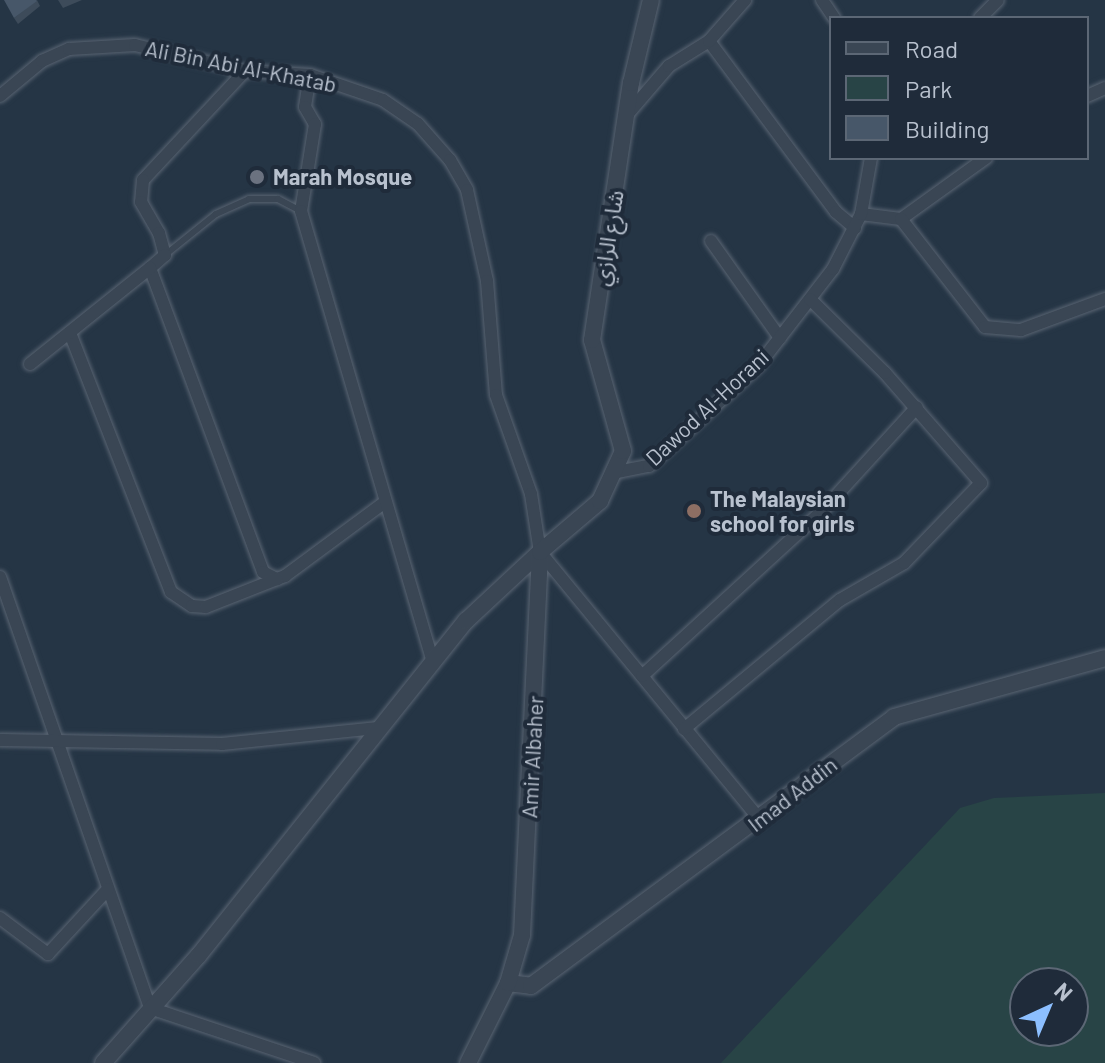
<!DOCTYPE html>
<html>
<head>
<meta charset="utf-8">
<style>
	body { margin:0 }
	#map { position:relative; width:1105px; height:1063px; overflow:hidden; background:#253545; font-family:Barlow,"Noto Sans Arabic",sans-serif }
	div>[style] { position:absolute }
	.green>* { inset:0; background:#284446 }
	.roads { filter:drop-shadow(0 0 2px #596472) drop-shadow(0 0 2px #596472) }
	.service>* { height:6px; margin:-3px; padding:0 3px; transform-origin:3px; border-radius:3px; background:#3a4654 }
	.minor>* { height:12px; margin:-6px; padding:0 6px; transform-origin:6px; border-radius:6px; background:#3a4654 }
	.tertiary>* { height:16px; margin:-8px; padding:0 8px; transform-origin:8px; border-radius:8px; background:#3a4654 }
	.wall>* { inset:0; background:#3d4b5a }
	.building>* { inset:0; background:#475769 }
	.dots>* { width:22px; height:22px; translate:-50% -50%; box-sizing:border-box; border:4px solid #1f2b3a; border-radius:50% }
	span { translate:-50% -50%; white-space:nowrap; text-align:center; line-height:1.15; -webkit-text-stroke:8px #1f2b3a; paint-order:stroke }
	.street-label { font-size:22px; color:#b8c1ce }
	.poi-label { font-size:22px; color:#b8c1ce; font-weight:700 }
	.left { translate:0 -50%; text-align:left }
	.legend { position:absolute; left:829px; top:16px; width:260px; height:144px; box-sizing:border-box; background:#1f2b3a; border:2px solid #5c6775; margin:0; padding:10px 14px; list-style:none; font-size:24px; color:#b8c1ce }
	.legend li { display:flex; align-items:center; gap:16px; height:40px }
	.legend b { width:40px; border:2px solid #5c6775 }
	.north { position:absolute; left:1009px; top:967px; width:80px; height:80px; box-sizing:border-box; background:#1f2b3a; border:2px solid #5c6775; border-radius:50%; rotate:44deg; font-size:22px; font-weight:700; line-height:32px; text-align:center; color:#b8c1ce }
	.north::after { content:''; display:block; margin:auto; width:28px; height:36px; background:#8cbfff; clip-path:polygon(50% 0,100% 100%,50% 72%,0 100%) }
</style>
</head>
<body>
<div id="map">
	<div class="green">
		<i style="clip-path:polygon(evenodd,1105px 793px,1105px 1063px,721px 1063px,960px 808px,994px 798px,1105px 793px,1025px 983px,1073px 983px,1073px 1031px,1025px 1031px,1025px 983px)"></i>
	</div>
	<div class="roads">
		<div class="service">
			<i style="left:165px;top:255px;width:65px;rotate:-38.8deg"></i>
			<i style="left:216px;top:214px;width:36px;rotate:-24deg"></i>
			<i style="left:249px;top:199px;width:29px"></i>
			<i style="left:278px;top:199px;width:26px;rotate:28deg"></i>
		</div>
		<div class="minor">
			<i style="left:822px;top:0;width:22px;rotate:56deg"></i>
			<i style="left:980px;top:18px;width:25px;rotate:-45deg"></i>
			<i style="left:709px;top:41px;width:213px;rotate:53.4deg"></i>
			<i style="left:836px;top:212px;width:25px;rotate:40deg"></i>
			<i style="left:245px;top:71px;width:149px;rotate:133.1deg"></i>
			<i style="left:143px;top:180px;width:22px;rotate:95deg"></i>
			<i style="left:141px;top:202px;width:36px;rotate:60deg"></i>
			<i style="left:159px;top:233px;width:23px;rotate:75deg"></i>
			<i style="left:165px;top:255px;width:20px;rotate:139deg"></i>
			<i style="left:150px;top:268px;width:324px;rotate:69.6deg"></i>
			<i style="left:263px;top:572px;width:16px;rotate:27deg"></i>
			<i style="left:277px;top:579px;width:9px;rotate:-21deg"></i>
			<i style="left:285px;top:576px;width:124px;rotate:-36.5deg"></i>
			<i style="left:310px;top:75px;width:32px;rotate:99deg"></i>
			<i style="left:305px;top:107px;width:20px;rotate:60deg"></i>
			<i style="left:315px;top:124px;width:88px;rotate:99.1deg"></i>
			<i style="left:301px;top:211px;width:469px;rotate:73.7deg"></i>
			<i style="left:0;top:96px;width:55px;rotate:-39.8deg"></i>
			<i style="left:42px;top:61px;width:30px;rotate:-24deg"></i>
			<i style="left:69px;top:49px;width:66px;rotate:-3.5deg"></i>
			<i style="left:135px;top:45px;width:113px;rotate:13.3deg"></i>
			<i style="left:245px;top:71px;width:65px;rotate:3.5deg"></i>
			<i style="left:310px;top:75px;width:77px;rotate:18.9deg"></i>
			<i style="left:383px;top:100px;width:42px;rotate:34.4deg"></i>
			<i style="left:418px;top:124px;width:48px;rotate:48.4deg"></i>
			<i style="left:450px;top:160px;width:34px;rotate:60deg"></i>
			<i style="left:467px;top:190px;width:93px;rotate:77.6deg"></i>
			<i style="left:487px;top:281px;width:114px;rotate:85.5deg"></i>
			<i style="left:496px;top:395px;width:105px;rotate:70.5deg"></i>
			<i style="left:531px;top:494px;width:59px;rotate:81.2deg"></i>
			<i style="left:540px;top:552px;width:347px;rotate:50.6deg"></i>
			<i style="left:1087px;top:96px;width:20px;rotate:-24deg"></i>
			<i style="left:626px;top:116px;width:66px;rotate:-49.3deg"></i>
			<i style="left:669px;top:66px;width:47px;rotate:-32deg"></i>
			<i style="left:709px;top:41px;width:55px;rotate:-48.7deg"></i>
			<i style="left:861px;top:214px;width:40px;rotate:7.1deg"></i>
			<i style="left:901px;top:219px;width:105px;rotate:-35.7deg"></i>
			<i style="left:901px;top:219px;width:137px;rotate:52.1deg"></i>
			<i style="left:985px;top:327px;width:36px;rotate:5deg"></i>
			<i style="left:1021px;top:330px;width:90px;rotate:-20.3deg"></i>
			<i style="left:711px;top:241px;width:119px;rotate:54.6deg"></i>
			<i style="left:70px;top:333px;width:278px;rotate:68.7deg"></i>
			<i style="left:171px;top:592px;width:25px;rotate:34deg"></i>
			<i style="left:192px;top:606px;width:14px;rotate:4deg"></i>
			<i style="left:206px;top:607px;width:76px;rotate:-21.5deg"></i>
			<i style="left:30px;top:364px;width:154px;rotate:-38.7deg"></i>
			<i style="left:617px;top:472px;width:33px;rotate:-11deg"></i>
			<i style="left:649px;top:466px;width:148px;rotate:-42.5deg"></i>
			<i style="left:758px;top:366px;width:123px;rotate:-52.3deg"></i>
			<i style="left:833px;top:269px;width:62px;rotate:-63deg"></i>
			<i style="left:861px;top:214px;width:57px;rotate:-79.9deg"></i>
			<i style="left:0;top:577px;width:456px;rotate:70.8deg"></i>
			<i style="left:150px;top:1008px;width:173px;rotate:18.5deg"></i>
			<i style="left:642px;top:676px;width:246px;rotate:-42.5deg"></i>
			<i style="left:823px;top:510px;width:139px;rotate:-47.6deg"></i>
			<i style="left:684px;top:729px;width:202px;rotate:-39.6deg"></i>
			<i style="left:840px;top:600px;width:74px;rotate:-30deg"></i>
			<i style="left:904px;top:563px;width:111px;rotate:-46.1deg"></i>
			<i style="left:981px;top:483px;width:146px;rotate:-131.1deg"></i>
			<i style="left:885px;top:373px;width:105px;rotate:-135.4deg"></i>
			<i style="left:0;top:740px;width:222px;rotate:1deg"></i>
			<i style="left:222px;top:744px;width:157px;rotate:-5.9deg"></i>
			<i style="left:0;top:918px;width:60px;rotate:36.9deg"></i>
			<i style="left:48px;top:954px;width:88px;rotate:-47.3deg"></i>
		</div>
		<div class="tertiary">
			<i style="left:508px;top:983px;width:23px;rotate:7deg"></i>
			<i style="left:531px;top:986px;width:452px;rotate:-36.5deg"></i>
			<i style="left:894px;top:717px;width:219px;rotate:-15.6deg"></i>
			<i style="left:103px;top:1063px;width:144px;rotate:-48.4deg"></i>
			<i style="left:199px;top:955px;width:428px;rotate:-51.4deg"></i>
			<i style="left:466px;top:621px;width:101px;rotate:-43deg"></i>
			<i style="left:468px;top:1063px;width:89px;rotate:-63.4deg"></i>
			<i style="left:508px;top:983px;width:50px;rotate:-73.7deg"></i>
			<i style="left:522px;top:935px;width:383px;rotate:-87.3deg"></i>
			<i style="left:540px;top:552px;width:79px;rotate:-40.4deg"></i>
			<i style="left:600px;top:501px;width:55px;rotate:-65.3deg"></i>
			<i style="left:623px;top:451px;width:115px;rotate:-105.6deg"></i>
			<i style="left:592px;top:340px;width:260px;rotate:-81.4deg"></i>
			<i style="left:631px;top:83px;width:85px;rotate:-76.5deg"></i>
		</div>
	</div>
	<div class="wall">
		<i style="clip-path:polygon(37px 0,40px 6px,18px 24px,14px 18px)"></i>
		<i style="clip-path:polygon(58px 0,82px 0,63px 8px)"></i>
	</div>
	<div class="building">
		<i style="clip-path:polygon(4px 0,36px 0,37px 1px,14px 18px)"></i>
	</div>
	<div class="dots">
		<i style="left:257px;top:177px;background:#6b7280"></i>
		<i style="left:694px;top:511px;background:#8d6e63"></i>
	</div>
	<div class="street-label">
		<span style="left:241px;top:66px;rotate:11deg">Ali Bin Abi Al-Khatab</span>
		<span style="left:608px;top:238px;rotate:-81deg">شارع الرازي</span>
		<span style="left:707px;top:407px;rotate:-43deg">Dawod Al-Horani</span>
		<span style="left:532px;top:757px;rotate:-87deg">Amir Albaher</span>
		<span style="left:792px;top:794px;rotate:-38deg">Imad Addin</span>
	</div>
	<div class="poi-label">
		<span class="left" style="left:273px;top:177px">Marah Mosque</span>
		<span class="left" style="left:710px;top:511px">The Malaysian<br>school for girls</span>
	</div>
	<ul class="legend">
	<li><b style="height:10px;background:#3a4654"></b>Road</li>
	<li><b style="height:22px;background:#284446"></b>Park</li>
	<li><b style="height:22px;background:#475769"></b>Building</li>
	</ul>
	<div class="north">N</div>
</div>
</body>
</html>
